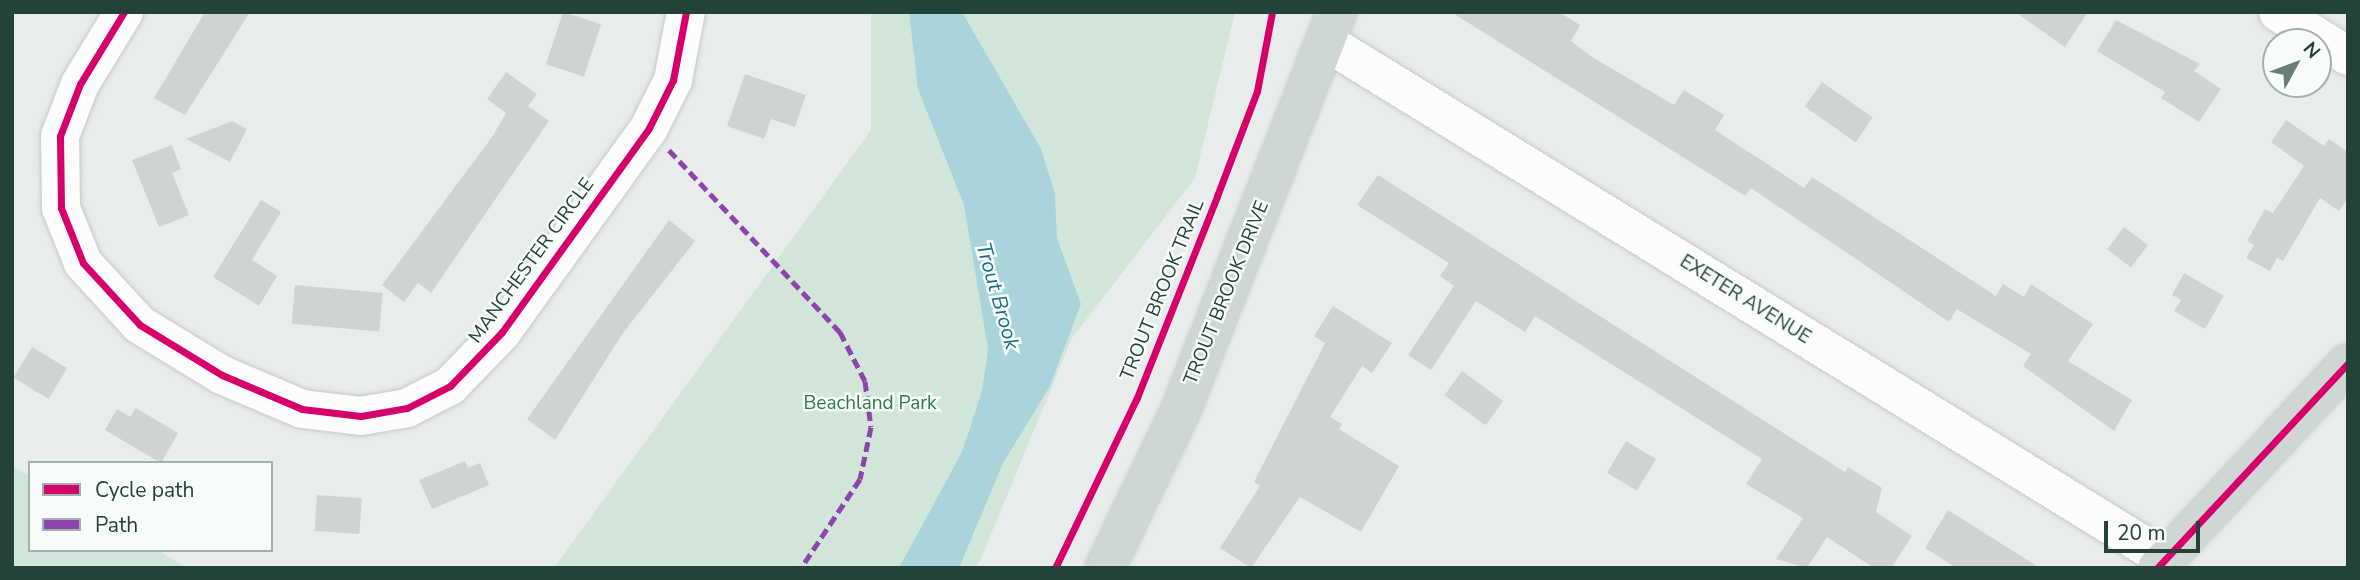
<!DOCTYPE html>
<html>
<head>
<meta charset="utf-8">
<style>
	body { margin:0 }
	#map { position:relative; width:2360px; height:580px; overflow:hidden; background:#e8edeb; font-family:"Nunito Sans",sans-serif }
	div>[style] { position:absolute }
	.green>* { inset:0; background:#d1e6d8 }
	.water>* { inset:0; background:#a9d4db }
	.building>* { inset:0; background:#cfd4d2; transform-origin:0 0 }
	.roads { filter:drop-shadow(0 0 2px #c5cac8) drop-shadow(0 0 2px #c5cac8) }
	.minor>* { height:38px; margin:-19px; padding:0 19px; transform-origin:19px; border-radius:19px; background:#fcfcfc }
	.major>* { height:38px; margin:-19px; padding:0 19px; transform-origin:19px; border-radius:19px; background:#cfd7d5 }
	.quiet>* { height:5px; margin-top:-2.5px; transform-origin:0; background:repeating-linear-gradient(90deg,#8e44ad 0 10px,transparent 0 15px) }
	.cycleway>* { height:7px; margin:-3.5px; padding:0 3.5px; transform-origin:3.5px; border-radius:3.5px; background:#d6006c }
	span { translate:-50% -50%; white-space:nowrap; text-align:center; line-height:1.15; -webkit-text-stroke:5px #f7fbf9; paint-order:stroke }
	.street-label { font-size:19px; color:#24423a }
	.park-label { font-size:19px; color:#2d7a4b }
	.water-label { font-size:21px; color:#1c6f80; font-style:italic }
	.frame { position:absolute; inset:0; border:14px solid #24423a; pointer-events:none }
	.legend { position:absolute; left:28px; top:461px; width:245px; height:91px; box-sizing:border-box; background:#f7fbf9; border:2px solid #a3b1ad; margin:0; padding:9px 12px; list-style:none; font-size:21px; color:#24423a }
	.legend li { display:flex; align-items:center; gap:14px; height:35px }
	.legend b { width:35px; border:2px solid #a3b1ad }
	.north { position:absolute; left:2262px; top:28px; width:70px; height:70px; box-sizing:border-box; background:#f7fbf9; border:2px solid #a3b1ad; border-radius:50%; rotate:49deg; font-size:19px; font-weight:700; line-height:28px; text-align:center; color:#24423a }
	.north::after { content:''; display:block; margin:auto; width:24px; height:32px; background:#697e78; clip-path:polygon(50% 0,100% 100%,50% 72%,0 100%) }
	.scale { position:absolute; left:2104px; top:521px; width:96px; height:32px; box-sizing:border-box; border:4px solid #24423a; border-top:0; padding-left:9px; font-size:21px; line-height:24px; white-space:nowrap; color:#24423a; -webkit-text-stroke:5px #f7fbf9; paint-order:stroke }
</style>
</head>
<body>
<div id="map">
	<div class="green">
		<i style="clip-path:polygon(871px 12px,1235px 12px,1195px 178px,1072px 338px,980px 561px,975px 568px,554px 568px,871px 130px)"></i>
		<i style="clip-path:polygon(12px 466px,30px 476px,30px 550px,157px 550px,188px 568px,12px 568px)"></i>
	</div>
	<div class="water">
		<i style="clip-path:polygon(909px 12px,962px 12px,1041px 149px,1055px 194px,1057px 238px,1081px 304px,1050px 386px,1003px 463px,959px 568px,899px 568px,962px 452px,982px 391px,988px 349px,964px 205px,918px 89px)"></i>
	</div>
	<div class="building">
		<i style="clip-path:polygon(205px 12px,250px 12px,185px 115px,154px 98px)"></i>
		<i style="left:563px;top:12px;width:40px;height:55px;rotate:18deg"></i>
		<i style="clip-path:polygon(1451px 12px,1559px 12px,1580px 25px,1571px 41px,1592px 57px,1674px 105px,1684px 90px,1724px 115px,1715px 130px,1804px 188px,1812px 177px,1996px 296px,2003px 284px,2024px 297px,2031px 284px,2093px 324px,2068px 361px,2132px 400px,2114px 431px,2023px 366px,2031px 354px,1957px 309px,1949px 322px,1751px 188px,1745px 196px)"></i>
		<i style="clip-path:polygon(2015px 12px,2088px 12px,2065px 47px)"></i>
		<i style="clip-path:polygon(2116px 20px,2200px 64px,2194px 71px,2221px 89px,2199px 122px,2161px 98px,2165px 92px,2097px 51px)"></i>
		<i style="clip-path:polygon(506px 72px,537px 94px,528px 106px,549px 121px,431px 293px,418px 283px,404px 302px,382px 285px,492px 137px,506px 113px,487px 99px)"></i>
		<i style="clip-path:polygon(745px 74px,806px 95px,795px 127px,771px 119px,764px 139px,727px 126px)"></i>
		<i style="left:1822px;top:82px;width:62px;height:30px;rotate:35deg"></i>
		<i style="clip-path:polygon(2286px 120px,2324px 146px,2329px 139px,2348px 152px,2348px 198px,2339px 211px,2320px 198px,2283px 261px,2277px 258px,2270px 271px,2246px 258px,2254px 245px,2247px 241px,2265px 209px,2273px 213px,2304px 166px,2271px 142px)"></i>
		<i style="clip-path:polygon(232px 121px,247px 129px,230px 162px,186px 139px)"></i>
		<i style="clip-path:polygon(172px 145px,181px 169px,172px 173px,189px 215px,159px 227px,132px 160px)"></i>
		<i style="clip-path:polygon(1378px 175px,1845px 472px,1848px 467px,1882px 488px,1876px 512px,1912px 536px,1891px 568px,1874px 568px,1827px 537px,1807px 568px,1776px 559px,1803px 518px,1746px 484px,1762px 459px,1535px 316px,1525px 332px,1476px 301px,1431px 370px,1408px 355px,1454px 286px,1440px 276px,1449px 263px,1357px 205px)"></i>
		<i style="clip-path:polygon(261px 200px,281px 212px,252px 260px,277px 276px,259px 306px,213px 277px)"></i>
		<i style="clip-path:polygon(669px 220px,695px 241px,623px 333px,555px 440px,527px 419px)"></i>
		<i style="left:2124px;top:227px;width:30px;height:28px;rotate:37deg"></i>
		<i style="clip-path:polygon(2184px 273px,2224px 296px,2205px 329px,2174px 311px,2181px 300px,2172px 295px)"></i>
		<i style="left:295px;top:285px;width:88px;height:39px;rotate:5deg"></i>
		<i style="clip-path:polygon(1333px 306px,1392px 343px,1372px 373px,1362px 366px,1330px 417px,1342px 424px,1339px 429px,1399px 466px,1361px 532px,1300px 497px,1251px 568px,1220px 548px,1260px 486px,1254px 482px,1325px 343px,1314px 336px)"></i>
		<i style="left:32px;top:347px;width:41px;height:36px;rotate:31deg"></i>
		<i style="left:1462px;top:371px;width:51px;height:30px;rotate:36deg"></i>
		<i style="clip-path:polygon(136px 408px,178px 433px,161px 463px,105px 430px,117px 409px,130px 417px)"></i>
		<i style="left:1626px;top:441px;width:35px;height:37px;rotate:31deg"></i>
		<i style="clip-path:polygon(465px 461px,468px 468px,480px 463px,489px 485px,432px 509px,419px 480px)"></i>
		<i style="left:317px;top:495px;width:45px;height:36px;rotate:4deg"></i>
		<i style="clip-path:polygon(1948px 510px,2040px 568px,1956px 568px,1925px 548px)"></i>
	</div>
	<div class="roads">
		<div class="minor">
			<i style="left:124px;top:12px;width:84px;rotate:121.4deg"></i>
			<i style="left:80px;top:84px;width:56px;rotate:111deg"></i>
			<i style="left:60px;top:136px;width:72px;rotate:89.2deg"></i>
			<i style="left:61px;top:208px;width:59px;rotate:68.2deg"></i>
			<i style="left:83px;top:263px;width:84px;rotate:47.4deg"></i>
			<i style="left:140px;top:325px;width:96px;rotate:31.4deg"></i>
			<i style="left:222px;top:375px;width:87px;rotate:23deg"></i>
			<i style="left:302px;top:409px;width:59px;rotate:6.8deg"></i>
			<i style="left:361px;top:416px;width:47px;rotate:-9.9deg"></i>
			<i style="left:407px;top:408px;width:48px;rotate:-27.1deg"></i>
			<i style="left:450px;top:386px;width:75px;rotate:-46.1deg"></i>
			<i style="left:502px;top:332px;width:251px;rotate:-54.2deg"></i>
			<i style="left:649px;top:128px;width:54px;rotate:-63.4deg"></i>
			<i style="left:673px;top:80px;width:69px;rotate:-79.2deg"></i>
			<i style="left:2278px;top:12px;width:83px;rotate:32.2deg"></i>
			<i style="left:1326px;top:42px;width:984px;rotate:31.62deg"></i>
		</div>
		<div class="major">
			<i style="left:1105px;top:568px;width:173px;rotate:-64.3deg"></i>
			<i style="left:1180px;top:412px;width:430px;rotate:-68.6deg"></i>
			<i style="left:2157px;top:568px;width:280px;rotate:-47deg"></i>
		</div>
	</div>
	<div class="quiet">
		<i style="left:669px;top:150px;width:250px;rotate:46.8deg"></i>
		<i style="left:840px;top:332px;width:55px;rotate:63deg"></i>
		<i style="left:865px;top:381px;width:46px;rotate:82.6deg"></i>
		<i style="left:871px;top:427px;width:53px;rotate:101.9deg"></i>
		<i style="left:860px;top:479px;width:107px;rotate:123.5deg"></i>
	</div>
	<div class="cycleway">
		<i style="left:124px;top:12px;width:84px;rotate:121.4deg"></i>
		<i style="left:80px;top:84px;width:56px;rotate:111deg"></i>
		<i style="left:60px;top:136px;width:72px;rotate:89.2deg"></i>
		<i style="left:61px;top:208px;width:59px;rotate:68.2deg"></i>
		<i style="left:83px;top:263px;width:84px;rotate:47.4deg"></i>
		<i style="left:140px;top:325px;width:96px;rotate:31.4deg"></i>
		<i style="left:222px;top:375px;width:87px;rotate:23deg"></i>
		<i style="left:302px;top:409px;width:59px;rotate:6.8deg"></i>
		<i style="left:361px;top:416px;width:47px;rotate:-9.9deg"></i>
		<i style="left:407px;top:408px;width:48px;rotate:-27.1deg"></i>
		<i style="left:450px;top:386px;width:75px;rotate:-46.1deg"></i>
		<i style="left:502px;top:332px;width:251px;rotate:-54.2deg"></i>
		<i style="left:649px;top:128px;width:54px;rotate:-63.4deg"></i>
		<i style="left:673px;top:80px;width:69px;rotate:-79.2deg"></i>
		<i style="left:1055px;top:568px;width:187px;rotate:-64.3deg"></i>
		<i style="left:1136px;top:400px;width:219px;rotate:-68.3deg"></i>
		<i style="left:1217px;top:196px;width:112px;rotate:-69.1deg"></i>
		<i style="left:1257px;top:91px;width:80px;rotate:-79.2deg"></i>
		<i style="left:2157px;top:568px;width:280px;rotate:-47deg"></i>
	</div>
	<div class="street-label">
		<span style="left:532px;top:261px;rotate:-54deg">MANCHESTER CIRCLE</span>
		<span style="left:1163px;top:290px;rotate:-68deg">TROUT BROOK TRAIL</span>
		<span style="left:1227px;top:293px;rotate:-68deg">TROUT BROOK DRIVE</span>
		<span style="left:1745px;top:300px;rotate:32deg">EXETER AVENUE</span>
	</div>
	<div class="park-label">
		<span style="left:870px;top:404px">Beachland Park</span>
	</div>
	<div class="water-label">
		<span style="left:998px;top:296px;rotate:74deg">Trout Brook</span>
	</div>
	<div class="frame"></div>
	<ul class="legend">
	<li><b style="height:9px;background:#d6006c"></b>Cycle path</li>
	<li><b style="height:9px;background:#8e44ad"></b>Path</li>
	</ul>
	<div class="north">N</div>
	<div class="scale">20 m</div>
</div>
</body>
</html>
